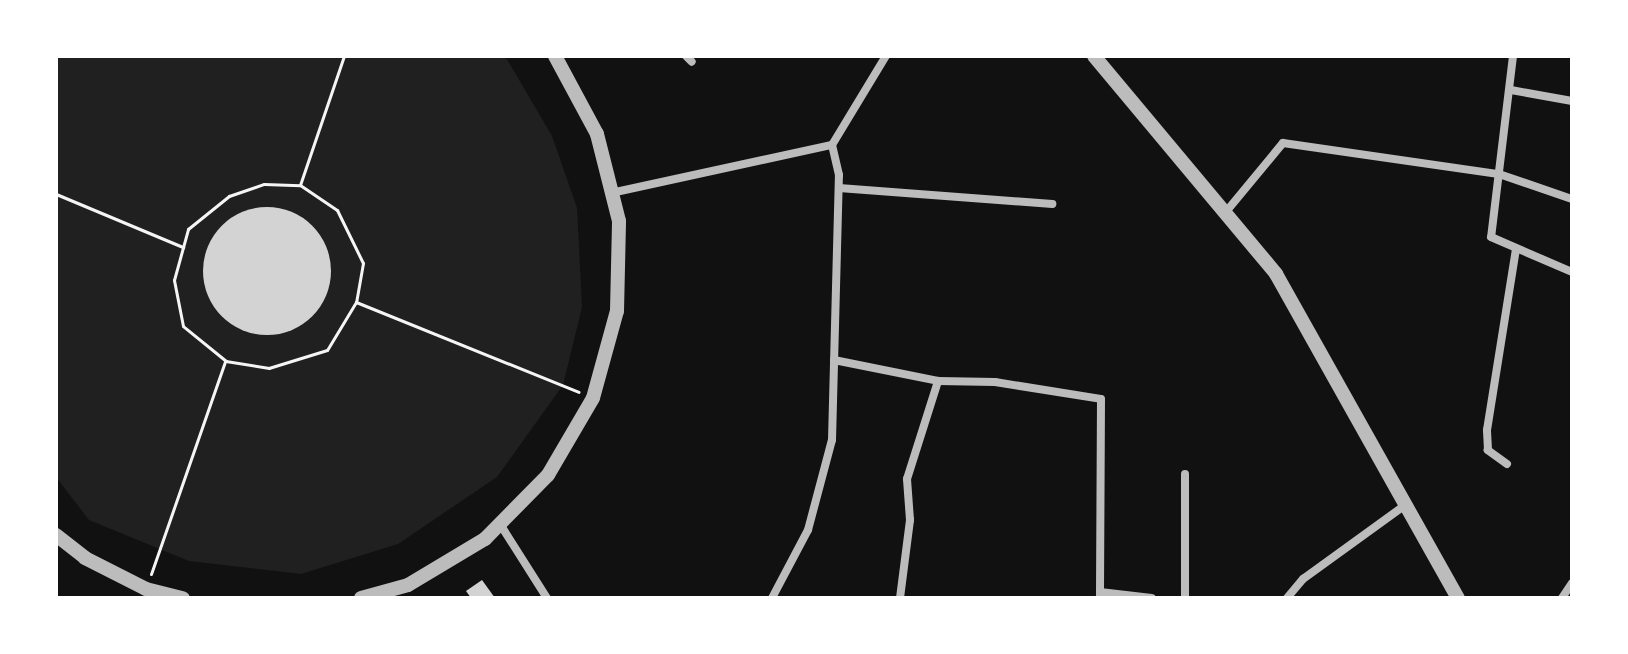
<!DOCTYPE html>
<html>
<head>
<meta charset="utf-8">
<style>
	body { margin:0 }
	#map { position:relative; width:1628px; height:654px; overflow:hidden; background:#111; font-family:"IBM Plex Sans",sans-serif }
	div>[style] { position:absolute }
	.green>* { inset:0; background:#202020 }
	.building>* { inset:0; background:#d3d3d3 }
	.round { border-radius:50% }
	.path>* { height:3px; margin:-1.5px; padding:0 1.5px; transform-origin:1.5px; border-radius:1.5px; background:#f5f5f5 }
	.minor>* { height:8px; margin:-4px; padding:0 4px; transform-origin:4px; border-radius:4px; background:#bcbcbc }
	.tertiary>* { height:14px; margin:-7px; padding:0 7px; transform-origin:7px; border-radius:7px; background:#bcbcbc }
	span { translate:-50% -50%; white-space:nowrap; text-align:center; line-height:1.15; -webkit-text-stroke:6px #fff; paint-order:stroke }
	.frame { position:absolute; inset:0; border:58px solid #fff; pointer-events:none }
</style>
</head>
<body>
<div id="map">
	<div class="green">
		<i style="clip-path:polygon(56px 56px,505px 56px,552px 136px,577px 208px,582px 307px,563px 385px,497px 477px,398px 544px,301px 574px,189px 561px,89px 520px,56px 477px)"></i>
	</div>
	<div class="building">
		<i class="round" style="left:203px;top:207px;width:128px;height:128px"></i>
		<i style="clip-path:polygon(482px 580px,495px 598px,471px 598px,466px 591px)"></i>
	</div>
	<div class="path">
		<i style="left:264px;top:184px;width:36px;rotate:2deg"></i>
		<i style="left:300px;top:185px;width:45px;rotate:34deg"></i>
		<i style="left:337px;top:210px;width:59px;rotate:63.9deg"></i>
		<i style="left:363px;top:263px;width:40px;rotate:100deg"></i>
		<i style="left:356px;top:302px;width:56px;rotate:121.1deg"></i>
		<i style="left:327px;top:350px;width:61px;rotate:162.8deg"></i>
		<i style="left:269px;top:368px;width:44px;rotate:-170.8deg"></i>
		<i style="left:226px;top:361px;width:55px;rotate:-140.9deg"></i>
		<i style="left:183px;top:326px;width:47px;rotate:-101.1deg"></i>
		<i style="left:174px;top:280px;width:53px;rotate:-74.6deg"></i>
		<i style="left:188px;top:229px;width:53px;rotate:-38.8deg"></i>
		<i style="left:229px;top:196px;width:37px;rotate:-19deg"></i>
		<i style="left:300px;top:185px;width:136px;rotate:-71.2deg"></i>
		<i style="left:56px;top:194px;width:138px;rotate:22.7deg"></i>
		<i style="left:356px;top:302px;width:240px;rotate:22deg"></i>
		<i style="left:151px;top:574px;width:225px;rotate:-70.8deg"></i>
	</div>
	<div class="minor">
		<i style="left:686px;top:56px;width:8px;rotate:45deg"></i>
		<i style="left:1513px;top:56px;width:182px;rotate:96.9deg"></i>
		<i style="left:1491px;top:237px;width:88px;rotate:23.4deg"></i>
		<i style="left:1511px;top:90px;width:62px;rotate:10.2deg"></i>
		<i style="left:839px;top:188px;width:214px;rotate:4.3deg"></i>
		<i style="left:611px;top:193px;width:226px;rotate:-12.3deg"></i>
		<i style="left:832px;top:145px;width:104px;rotate:-58.8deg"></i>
		<i style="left:1225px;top:213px;width:91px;rotate:-50.4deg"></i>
		<i style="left:1283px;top:143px;width:218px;rotate:8.2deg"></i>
		<i style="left:1499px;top:174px;width:77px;rotate:18.9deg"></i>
		<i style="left:834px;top:360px;width:106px;rotate:11.4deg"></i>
		<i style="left:938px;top:381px;width:57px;rotate:1deg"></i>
		<i style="left:995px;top:382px;width:107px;rotate:9.1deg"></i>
		<i style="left:1101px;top:399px;width:199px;rotate:90.3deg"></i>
		<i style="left:1507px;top:464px;width:24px;rotate:-144deg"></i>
		<i style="left:1488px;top:450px;width:20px;rotate:-93deg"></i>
		<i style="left:1487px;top:430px;width:183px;rotate:-80.9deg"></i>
		<i style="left:500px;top:524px;width:88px;rotate:57.6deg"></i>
		<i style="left:1100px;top:592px;width:52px;rotate:6.6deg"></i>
		<i style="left:772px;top:598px;width:77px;rotate:-62.1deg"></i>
		<i style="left:808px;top:530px;width:93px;rotate:-75.1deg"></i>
		<i style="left:832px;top:440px;width:265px;rotate:-88.5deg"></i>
		<i style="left:839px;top:175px;width:31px;rotate:-103deg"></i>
		<i style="left:900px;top:598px;width:79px;rotate:-82.7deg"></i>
		<i style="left:910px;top:520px;width:41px;rotate:-94.2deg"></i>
		<i style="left:907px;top:479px;width:103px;rotate:-72.4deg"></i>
		<i style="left:1185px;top:598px;width:124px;rotate:-90deg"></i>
		<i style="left:1287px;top:598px;width:25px;rotate:-50deg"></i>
		<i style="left:1303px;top:579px;width:125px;rotate:-35.9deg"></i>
		<i style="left:1562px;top:598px;width:18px;rotate:-56deg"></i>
	</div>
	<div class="tertiary">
		<i style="left:1094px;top:56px;width:284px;rotate:50.1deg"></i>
		<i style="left:1276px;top:274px;width:372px;rotate:60.7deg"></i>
		<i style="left:56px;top:535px;width:37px;rotate:38deg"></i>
		<i style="left:85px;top:558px;width:68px;rotate:26.9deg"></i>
		<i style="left:146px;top:589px;width:38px;rotate:14deg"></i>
		<i style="left:361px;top:598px;width:49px;rotate:-15.5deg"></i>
		<i style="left:408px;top:585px;width:90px;rotate:-30.9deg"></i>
		<i style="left:485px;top:539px;width:90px;rotate:-45.5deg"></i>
		<i style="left:548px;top:475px;width:89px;rotate:-59.7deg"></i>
		<i style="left:593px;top:398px;width:90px;rotate:-74.6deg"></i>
		<i style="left:617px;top:311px;width:90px;rotate:-88.7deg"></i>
		<i style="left:619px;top:221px;width:90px;rotate:-104.2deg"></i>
		<i style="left:597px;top:134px;width:89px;rotate:-118.3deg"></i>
	</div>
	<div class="frame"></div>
</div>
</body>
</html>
